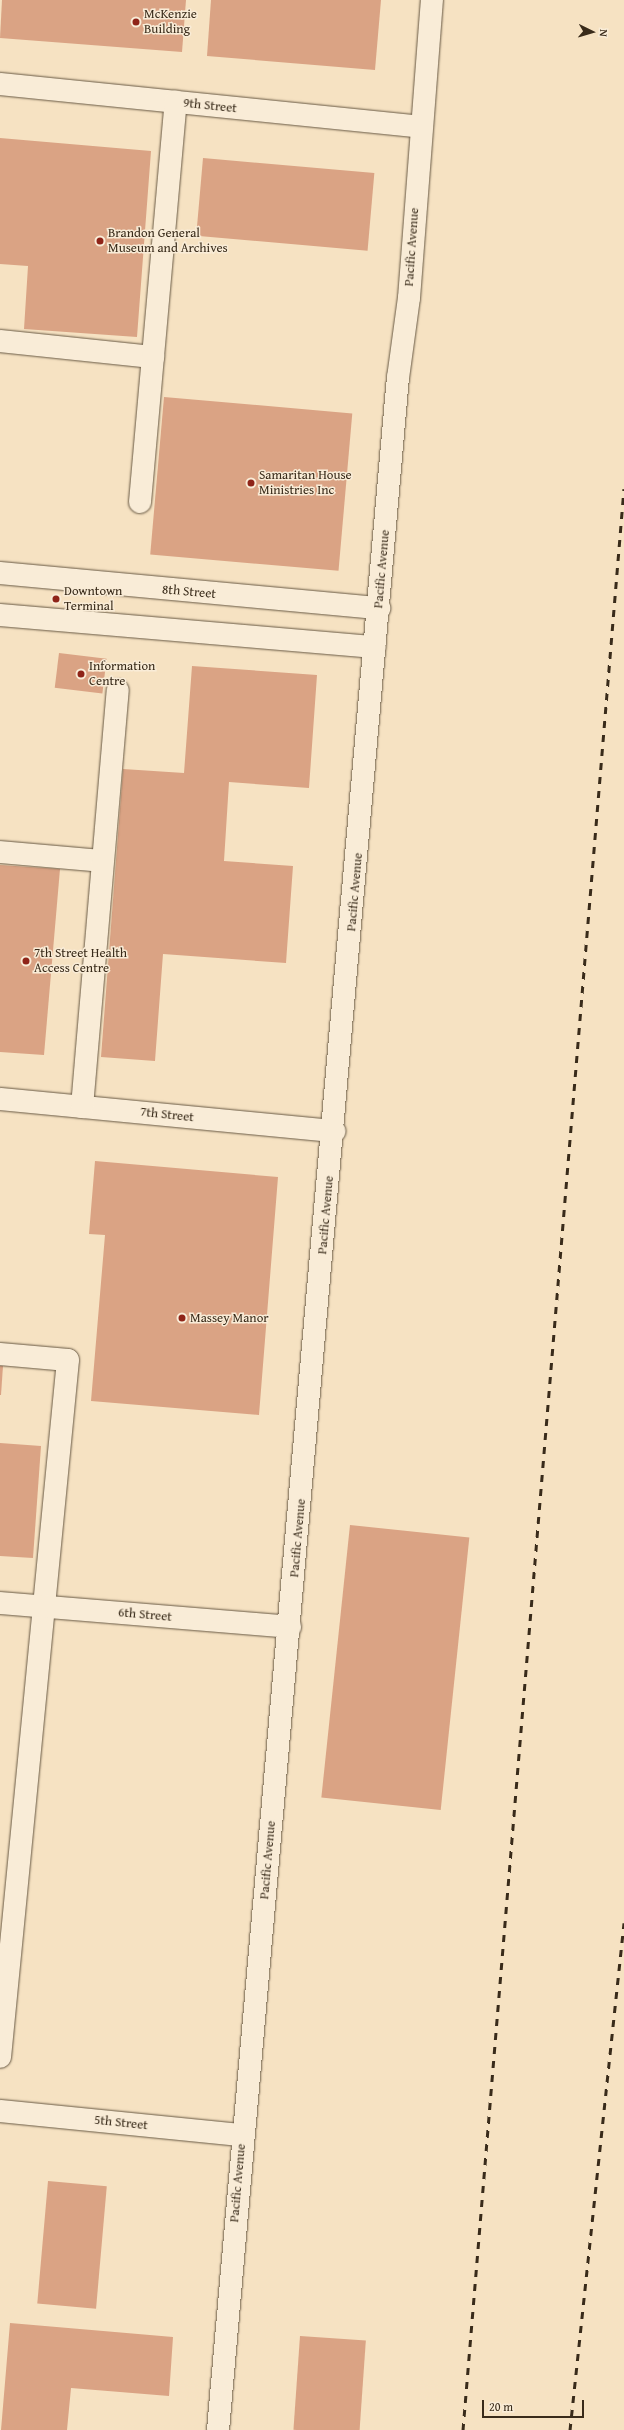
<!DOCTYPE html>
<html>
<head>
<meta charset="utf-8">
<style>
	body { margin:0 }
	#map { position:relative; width:624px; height:2430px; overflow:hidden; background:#f6e2c2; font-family:"Gentium Book Plus",serif }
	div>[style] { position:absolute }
	.building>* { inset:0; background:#daa384; transform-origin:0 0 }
	.roads { filter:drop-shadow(0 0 1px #685944) drop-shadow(0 0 1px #685944) }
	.minor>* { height:22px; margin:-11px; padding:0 11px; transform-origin:11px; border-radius:11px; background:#f9ecd7 }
	.rail>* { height:3px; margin-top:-1.5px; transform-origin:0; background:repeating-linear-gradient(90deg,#392b1a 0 7px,transparent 0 14px) }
	.dots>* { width:11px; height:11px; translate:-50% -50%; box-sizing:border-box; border:2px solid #f9ecd7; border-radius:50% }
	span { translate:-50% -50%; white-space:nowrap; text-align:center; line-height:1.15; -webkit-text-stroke:3px #f9ecd7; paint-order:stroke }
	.poi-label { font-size:13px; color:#392b1a }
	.left { translate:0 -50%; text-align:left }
	.street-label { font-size:13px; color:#392b1a }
	.north { position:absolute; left:572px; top:12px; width:40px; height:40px; -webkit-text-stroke:3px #f9ecd7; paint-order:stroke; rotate:95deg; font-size:11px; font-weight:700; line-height:16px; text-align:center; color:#392b1a }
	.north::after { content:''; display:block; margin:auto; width:14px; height:18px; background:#392b1a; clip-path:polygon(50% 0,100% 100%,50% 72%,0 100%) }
	.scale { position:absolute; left:482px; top:2400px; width:102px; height:18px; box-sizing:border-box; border:2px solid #392b1a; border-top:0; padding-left:5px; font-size:12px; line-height:14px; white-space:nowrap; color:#392b1a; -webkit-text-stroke:3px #f9ecd7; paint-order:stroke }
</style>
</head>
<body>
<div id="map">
	<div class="building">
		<i style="clip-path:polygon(2px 0,186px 0,182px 52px,0 38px)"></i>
		<i style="clip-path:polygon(211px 0,381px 0,375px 70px,207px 56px)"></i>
		<i style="clip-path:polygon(0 138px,151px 151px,137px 337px,24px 329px,28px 266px,0 264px)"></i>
		<i style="left:203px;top:158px;width:172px;height:78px;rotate:5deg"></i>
		<i style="left:164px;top:397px;width:189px;height:158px;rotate:5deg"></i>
		<i style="left:59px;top:653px;width:48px;height:35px;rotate:7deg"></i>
		<i style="clip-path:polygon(192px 666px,317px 675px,309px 788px,229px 782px,224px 861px,293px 866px,286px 963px,163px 954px,155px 1061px,101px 1057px,123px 769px,184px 773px)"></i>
		<i style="clip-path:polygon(0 865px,60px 869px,44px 1055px,0 1052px)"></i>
		<i style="clip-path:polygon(95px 1161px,278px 1177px,259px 1415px,91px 1401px,105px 1235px,89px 1234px)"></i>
		<i style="clip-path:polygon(0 1366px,3px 1366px,1px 1395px,0 1395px)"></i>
		<i style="clip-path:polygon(0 1443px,41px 1446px,33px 1558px,0 1556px)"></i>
		<i style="left:350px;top:1525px;width:120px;height:274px;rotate:6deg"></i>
		<i style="left:48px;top:2181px;width:59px;height:123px;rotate:5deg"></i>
		<i style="clip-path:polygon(10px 2323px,173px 2337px,169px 2396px,71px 2388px,67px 2430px,1px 2430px)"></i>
		<i style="left:300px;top:2336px;width:66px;height:94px;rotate:4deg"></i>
	</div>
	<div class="roads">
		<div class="minor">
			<i style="left:0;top:84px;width:423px;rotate:5.8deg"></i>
			<i style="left:0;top:341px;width:154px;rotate:6deg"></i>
			<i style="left:140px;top:502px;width:402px;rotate:-84.9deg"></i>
			<i style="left:0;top:573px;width:381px;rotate:5.3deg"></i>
			<i style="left:0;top:615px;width:376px;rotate:4.9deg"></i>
			<i style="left:0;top:852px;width:102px;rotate:5deg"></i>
			<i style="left:0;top:1099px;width:336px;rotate:5.5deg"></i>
			<i style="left:82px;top:1107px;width:418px;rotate:-85.1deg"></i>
			<i style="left:0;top:1354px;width:68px;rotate:5deg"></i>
			<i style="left:68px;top:1360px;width:700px;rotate:95.57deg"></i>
			<i style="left:0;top:1603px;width:291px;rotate:4.7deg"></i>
			<i style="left:0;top:2111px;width:243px;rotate:5.7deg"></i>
			<i style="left:218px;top:2430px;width:2060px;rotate:-84.99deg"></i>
			<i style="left:398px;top:378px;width:81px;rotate:-82.2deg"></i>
			<i style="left:409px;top:298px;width:299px;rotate:-85.6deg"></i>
		</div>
	</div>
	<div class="rail">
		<i style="left:463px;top:2430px;width:1948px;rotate:-85.26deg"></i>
		<i style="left:570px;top:2430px;width:510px;rotate:-83.92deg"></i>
	</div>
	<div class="dots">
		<i style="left:136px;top:22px;background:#8f2418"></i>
		<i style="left:100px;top:241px;background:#8f2418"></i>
		<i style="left:251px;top:483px;background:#8f2418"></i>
		<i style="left:56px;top:599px;background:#8f2418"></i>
		<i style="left:81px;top:674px;background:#8f2418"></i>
		<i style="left:26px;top:961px;background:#8f2418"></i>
		<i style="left:182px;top:1318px;background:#8f2418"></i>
	</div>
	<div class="poi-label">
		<span class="left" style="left:144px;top:22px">McKenzie<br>Building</span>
		<span class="left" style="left:108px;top:241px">Brandon General<br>Museum and Archives</span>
		<span class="left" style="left:259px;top:483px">Samaritan House<br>Ministries Inc</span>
		<span class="left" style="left:64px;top:599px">Downtown<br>Terminal</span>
		<span class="left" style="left:89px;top:674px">Information<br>Centre</span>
		<span class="left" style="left:34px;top:961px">7th Street Health<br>Access Centre</span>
		<span class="left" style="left:190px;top:1318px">Massey Manor</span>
	</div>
	<div class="street-label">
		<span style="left:210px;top:106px;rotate:6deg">9th Street</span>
		<span style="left:412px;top:247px;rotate:-86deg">Pacific Avenue</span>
		<span style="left:382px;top:569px;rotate:-85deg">Pacific Avenue</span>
		<span style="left:189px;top:592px;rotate:5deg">8th Street</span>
		<span style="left:355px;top:892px;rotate:-85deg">Pacific Avenue</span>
		<span style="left:167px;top:1115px;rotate:6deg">7th Street</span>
		<span style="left:326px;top:1215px;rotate:-85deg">Pacific Avenue</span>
		<span style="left:298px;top:1538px;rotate:-85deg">Pacific Avenue</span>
		<span style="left:145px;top:1615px;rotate:5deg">6th Street</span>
		<span style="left:268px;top:1860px;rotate:-85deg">Pacific Avenue</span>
		<span style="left:121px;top:2123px;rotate:6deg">5th Street</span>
		<span style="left:238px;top:2183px;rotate:-85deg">Pacific Avenue</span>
	</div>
	<div class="north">N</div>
	<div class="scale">20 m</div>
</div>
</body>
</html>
